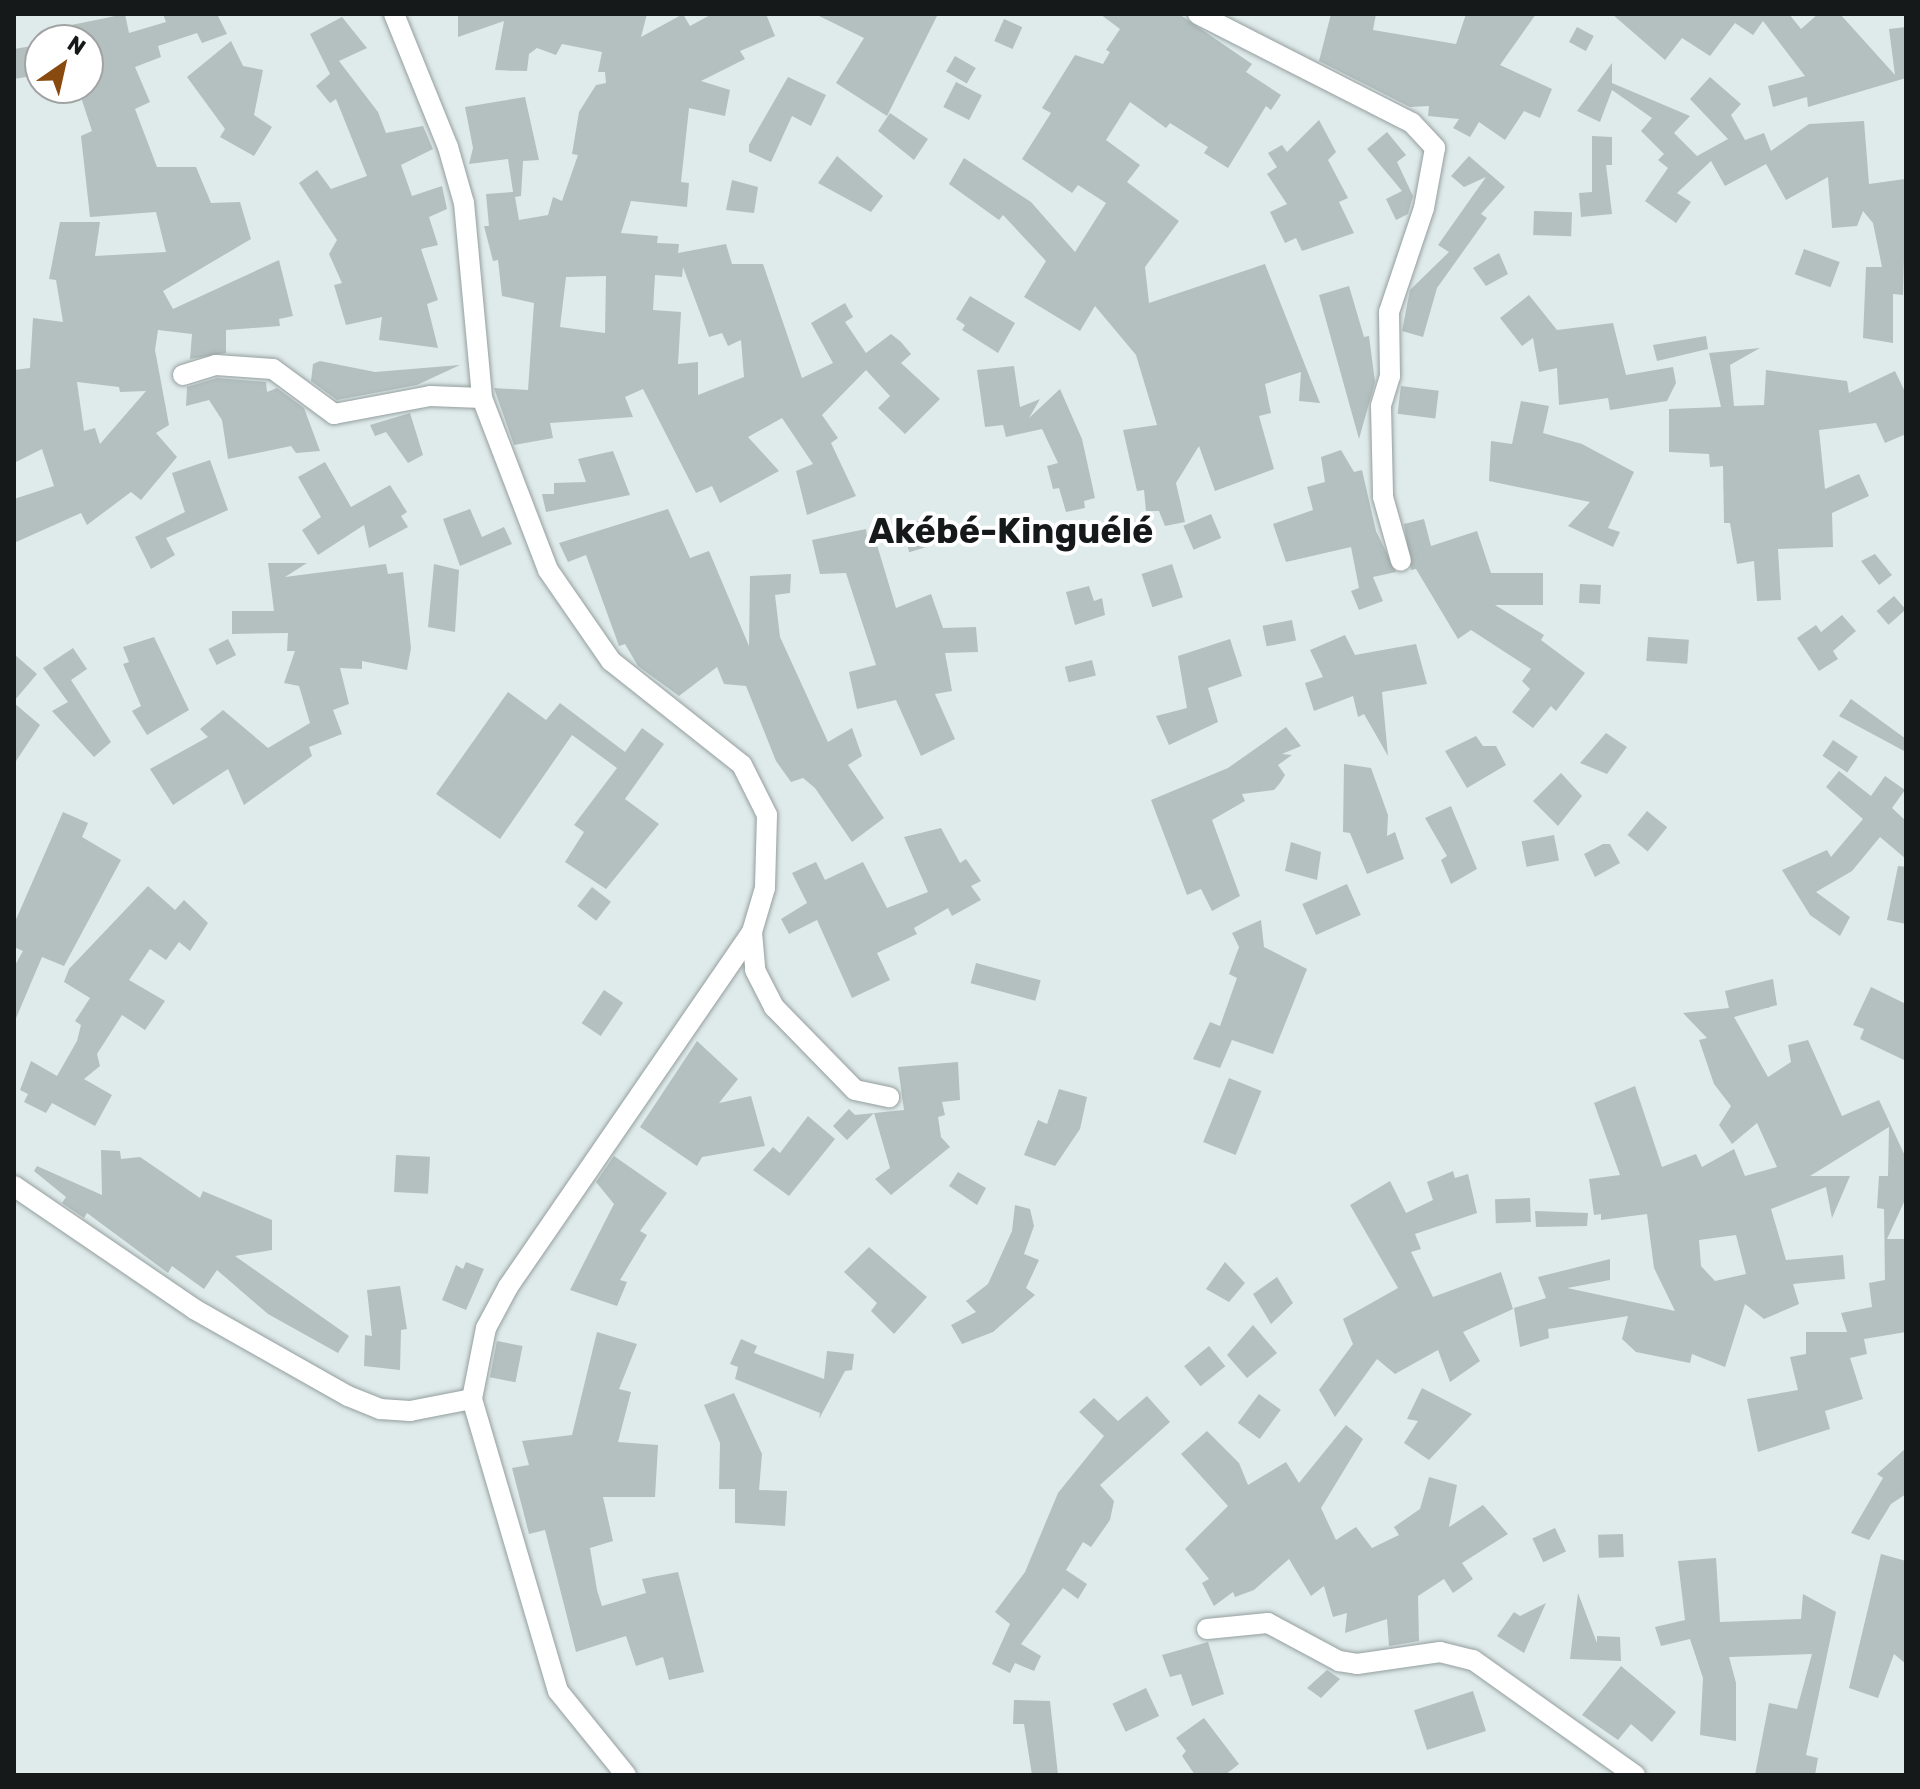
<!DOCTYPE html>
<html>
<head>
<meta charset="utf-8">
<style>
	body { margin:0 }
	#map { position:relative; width:1920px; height:1789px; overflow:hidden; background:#dfeaea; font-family:Rubik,sans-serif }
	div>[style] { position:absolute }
	.building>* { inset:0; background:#b4bfbf; transform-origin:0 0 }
	.roads { filter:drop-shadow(0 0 2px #949f9e) drop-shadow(0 0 2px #949f9e) }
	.street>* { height:20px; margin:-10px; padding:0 10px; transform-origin:10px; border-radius:10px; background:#fff }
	span { translate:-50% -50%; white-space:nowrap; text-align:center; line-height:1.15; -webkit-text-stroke:8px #fff; paint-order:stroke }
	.district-label { font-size:36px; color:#151919; font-weight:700 }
	.frame { position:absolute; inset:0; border:16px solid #151919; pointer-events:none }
	.north { position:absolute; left:24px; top:24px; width:80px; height:80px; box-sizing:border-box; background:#fff; border:2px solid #a1a3a3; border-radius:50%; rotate:34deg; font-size:22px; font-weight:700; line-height:32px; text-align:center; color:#151919 }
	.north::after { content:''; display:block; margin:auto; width:28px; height:36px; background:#894a10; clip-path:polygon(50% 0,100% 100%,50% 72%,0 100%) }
</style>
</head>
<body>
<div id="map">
	<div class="building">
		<i style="clip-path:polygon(evenodd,125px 14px,129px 33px,166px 22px,163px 14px,217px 14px,227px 34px,202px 43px,197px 33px,158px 46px,161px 57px,135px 67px,150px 102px,135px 109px,157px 167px,196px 167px,211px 203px,240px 202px,251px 239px,163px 291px,173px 309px,279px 260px,293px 316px,279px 319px,280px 326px,226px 330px,226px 353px,190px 359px,192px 334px,158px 330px,155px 350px,169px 425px,156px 433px,177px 457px,141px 500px,131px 492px,87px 525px,81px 513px,14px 543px,14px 499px,54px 486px,42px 449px,14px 463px,14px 370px,30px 368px,33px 318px,63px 322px,56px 280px,49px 279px,60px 222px,100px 222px,95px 256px,166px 252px,156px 212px,90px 217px,81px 136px,92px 131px,78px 88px,88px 88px,88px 40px,43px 40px,42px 31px,125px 14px,77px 382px,119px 387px,120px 392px,146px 391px,100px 444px,95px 428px,84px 431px,77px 382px)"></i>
		<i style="clip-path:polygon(evenodd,458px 14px,647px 14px,641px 37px,683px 14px,690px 26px,712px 14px,766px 14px,775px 36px,740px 51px,745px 59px,701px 81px,730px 90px,725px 116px,689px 108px,681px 182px,689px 183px,687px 207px,631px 201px,621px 233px,658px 236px,657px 243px,679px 244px,678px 253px,726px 244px,732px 264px,763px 264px,802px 378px,833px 363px,811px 323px,845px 303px,853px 317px,845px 322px,866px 353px,891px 334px,901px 342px,911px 354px,901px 363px,940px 399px,905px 434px,878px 408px,890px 396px,866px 370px,822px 415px,838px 438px,831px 443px,856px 496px,807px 515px,796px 471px,813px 464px,782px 418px,748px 437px,779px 471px,720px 503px,712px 486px,696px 493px,643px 389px,625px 397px,633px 417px,550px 423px,553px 438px,514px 445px,494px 388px,528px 390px,534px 303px,502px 296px,498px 260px,493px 261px,484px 226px,489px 226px,486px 194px,513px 192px,508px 159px,469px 164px,473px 148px,465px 107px,525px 97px,539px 160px,523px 161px,521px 196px,515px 197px,519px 220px,548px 215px,553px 197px,562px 201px,578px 155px,572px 154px,579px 112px,596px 85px,606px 83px,605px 72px,598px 72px,602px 52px,562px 44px,556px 55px,537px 48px,529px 54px,527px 71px,495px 70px,504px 21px,458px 37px,458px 14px,683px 267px,709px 337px,722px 333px,728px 346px,741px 340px,744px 377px,698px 395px,698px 362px,678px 364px,681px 312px,653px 310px,655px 275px,682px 277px,683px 267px,458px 14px,606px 276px,605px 333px,560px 327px,566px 277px,606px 276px)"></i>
		<i style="clip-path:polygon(815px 14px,938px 14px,887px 116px,836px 83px,864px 38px)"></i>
		<i style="clip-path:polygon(1100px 14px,1179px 14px,1252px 64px,1246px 72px,1281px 95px,1271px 110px,1266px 106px,1228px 168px,1204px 153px,1208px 147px,1170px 123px,1166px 128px,1130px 102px,1106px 140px,1140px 165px,1127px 182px,1179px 221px,1145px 267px,1149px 303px,1265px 264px,1320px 403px,1299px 401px,1301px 372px,1265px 384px,1271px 413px,1259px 416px,1274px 469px,1215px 491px,1199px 446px,1176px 483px,1185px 522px,1165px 526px,1159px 511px,1146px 511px,1144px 490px,1137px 491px,1123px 430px,1157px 425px,1136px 355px,1095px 306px,1080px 331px,1024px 297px,1046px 261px,1003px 215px,999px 220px,949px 184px,964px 158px,1031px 202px,1075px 252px,1106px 203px,1078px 185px,1072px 193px,1022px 159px,1051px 113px,1042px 108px,1075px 55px,1103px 64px,1110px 52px,1106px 50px,1120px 29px)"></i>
		<i style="clip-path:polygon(1331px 14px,1376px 14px,1373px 30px,1456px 44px,1466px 14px,1536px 14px,1500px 65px,1552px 89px,1540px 118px,1524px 111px,1505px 140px,1479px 122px,1470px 137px,1453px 128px,1459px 119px,1428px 116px,1429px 106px,1410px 107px,1319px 61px)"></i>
		<i style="clip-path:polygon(1612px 14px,1789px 14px,1801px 29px,1818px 14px,1840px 14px,1895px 75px,1889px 29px,1906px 27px,1906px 78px,1808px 107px,1807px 97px,1773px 107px,1768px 86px,1805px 76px,1763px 21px,1753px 35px,1735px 23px,1710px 56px,1682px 38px,1665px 60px)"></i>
		<i style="clip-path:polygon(342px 17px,367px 48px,339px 61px,378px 112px,386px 133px,423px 126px,433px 149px,401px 165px,412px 196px,442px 186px,447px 209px,429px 217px,438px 245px,421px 249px,438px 300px,427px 304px,438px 348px,379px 340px,382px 317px,346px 325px,334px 285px,342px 283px,329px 254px,337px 240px,299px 183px,317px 170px,331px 189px,367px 176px,336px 99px,330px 103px,316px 86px,330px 74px,310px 34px)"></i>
		<i style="left:1004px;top:19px;width:20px;height:24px;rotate:24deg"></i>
		<i style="left:1577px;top:27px;width:19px;height:17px;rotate:28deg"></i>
		<i style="clip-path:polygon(231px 41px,243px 66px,263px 70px,254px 115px,272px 127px,254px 156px,220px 137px,225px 129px,187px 77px)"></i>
		<i style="clip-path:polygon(32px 46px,38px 75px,14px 79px,14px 49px)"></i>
		<i style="left:955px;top:56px;width:24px;height:18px;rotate:30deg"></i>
		<i style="clip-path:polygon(1612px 63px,1612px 83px,1690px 116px,1674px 133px,1697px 156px,1728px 139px,1690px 99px,1710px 77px,1741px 104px,1731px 115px,1745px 140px,1764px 133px,1771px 151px,1809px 124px,1864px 121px,1869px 184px,1905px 179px,1906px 187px,1903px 295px,1893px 294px,1893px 343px,1863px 338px,1866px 267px,1882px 267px,1873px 223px,1863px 211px,1857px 226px,1832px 228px,1828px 177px,1786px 200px,1766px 164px,1725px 186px,1711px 161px,1677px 193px,1691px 202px,1676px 223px,1645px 201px,1668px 168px,1658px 160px,1664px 154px,1641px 131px,1652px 118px,1612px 90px,1600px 122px,1577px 111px)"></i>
		<i style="clip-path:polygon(788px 77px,826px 95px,811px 126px,792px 116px,771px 162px,749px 152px,749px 145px)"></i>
		<i style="left:956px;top:82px;width:29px;height:28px;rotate:27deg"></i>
		<i style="clip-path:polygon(890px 113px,928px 139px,914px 160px,878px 131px)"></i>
		<i style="clip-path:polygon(1319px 120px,1336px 152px,1328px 160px,1348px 198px,1339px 202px,1354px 233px,1302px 251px,1296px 238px,1285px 243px,1270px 212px,1287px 204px,1267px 174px,1277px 167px,1268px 153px,1282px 145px,1287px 152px)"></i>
		<i style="clip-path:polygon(1387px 132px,1406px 155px,1397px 162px,1413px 196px,1408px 214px,1396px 220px,1386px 199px,1402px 191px,1367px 149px)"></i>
		<i style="clip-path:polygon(1592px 136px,1612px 137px,1612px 165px,1606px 165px,1612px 214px,1581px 217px,1579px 193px,1592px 192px)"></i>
		<i style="clip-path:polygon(837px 156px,883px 196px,871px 212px,818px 183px)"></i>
		<i style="clip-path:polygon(1469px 156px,1505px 187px,1481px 214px,1487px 218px,1437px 288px,1423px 337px,1402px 331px,1410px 290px,1449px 252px,1438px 245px,1486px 177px,1464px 187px,1451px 176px)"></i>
		<i style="clip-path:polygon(732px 180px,758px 187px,754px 213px,726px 210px)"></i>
		<i style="left:1534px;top:211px;width:38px;height:24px;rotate:2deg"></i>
		<i style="left:1804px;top:249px;width:38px;height:27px;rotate:20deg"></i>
		<i style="clip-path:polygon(1499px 253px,1508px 274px,1486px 286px,1473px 268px)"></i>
		<i style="clip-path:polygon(1349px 286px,1364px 337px,1369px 336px,1375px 382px,1359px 439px,1319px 295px)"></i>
		<i style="clip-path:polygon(1529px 295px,1557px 330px,1613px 323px,1626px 375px,1673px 367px,1676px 383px,1667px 401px,1610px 410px,1608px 398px,1559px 405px,1557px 368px,1539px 372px,1533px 338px,1522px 346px,1500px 318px)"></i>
		<i style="clip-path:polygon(970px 296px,1015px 323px,998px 353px,962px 330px,965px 325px,956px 319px)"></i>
		<i style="clip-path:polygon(1706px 336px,1708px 349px,1657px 361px,1653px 345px)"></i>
		<i style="clip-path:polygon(1760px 348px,1730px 365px,1734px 406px,1764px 405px,1766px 370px,1847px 381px,1849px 393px,1895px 371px,1906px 394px,1906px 434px,1885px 443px,1876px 423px,1819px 430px,1825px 489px,1859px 474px,1869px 496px,1832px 513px,1833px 547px,1778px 549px,1781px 600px,1757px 601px,1754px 561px,1737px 564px,1730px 523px,1724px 523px,1723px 466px,1710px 467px,1709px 454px,1669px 452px,1669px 409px,1721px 407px,1709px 353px)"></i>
		<i style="clip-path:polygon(320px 361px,375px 372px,460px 365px,417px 385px,337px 400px,311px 381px,313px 364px)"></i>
		<i style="clip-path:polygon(1014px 366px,1020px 407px,1040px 399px,1029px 418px,1060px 389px,1082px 439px,1095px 498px,1084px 501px,1085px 508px,1066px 512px,1059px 488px,1053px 489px,1047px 466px,1058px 463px,1042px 429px,1006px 437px,1003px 425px,985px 427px,977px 370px)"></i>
		<i style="clip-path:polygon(217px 378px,266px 382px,267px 392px,277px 388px,304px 408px,320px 451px,296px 453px,291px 446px,228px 459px,222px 420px,209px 400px,186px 406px,187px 387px)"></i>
		<i style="left:1401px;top:386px;width:38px;height:28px;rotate:7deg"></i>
		<i style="clip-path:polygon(1521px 401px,1549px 406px,1543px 433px,1582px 444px,1634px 472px,1608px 528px,1620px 532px,1613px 547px,1568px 526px,1590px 502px,1489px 481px,1491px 441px,1512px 444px)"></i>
		<i style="clip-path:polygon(410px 413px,423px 455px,408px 463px,386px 432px,375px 436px,370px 425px)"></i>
		<i style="clip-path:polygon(1341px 450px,1354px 472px,1362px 470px,1376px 531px,1396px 572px,1373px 577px,1383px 601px,1359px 610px,1351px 591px,1359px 588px,1351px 547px,1286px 562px,1273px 524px,1313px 510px,1307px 487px,1325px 482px,1321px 457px)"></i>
		<i style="clip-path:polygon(613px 451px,630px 495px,546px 512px,542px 494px,554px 494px,554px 483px,586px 482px,578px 459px)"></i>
		<i style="clip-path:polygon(210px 460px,228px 510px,166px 538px,175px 555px,151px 569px,135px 537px,185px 512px,172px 473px)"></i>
		<i style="clip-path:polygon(325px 462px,351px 507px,390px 485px,407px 512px,401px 516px,408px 527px,369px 548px,364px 525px,318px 555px,302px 530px,321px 517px,298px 477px)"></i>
		<i style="clip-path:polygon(470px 509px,482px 537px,504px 527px,512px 544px,460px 566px,443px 519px)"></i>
		<i style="clip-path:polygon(668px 509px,690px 558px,709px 551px,749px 646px,750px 576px,791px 574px,790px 593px,775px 595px,780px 637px,828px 742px,852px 728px,862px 756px,848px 765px,884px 818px,852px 842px,815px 788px,803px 778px,791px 782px,776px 761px,746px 686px,724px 684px,717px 667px,679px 696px,638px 666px,625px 644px,619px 646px,586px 555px,568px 562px,559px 543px)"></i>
		<i style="left:1211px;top:514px;width:26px;height:30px;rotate:67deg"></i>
		<i style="left:932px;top:517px;width:27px;height:32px;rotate:73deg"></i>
		<i style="clip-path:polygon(1424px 519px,1431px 546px,1477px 531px,1491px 573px,1543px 573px,1543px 605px,1495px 605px,1544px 635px,1541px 640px,1585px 673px,1556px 711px,1551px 706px,1533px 728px,1512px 712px,1530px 689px,1522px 681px,1531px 669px,1471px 630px,1458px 639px,1416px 569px,1411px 570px,1404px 524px)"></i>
		<i style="clip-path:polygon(866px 529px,867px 537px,874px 535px,896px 608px,931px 594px,943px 628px,976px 627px,978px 652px,945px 653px,952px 691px,935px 694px,955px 739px,921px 756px,896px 700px,857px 709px,849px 672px,876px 665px,846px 573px,820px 574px,812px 540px)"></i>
		<i style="clip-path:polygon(1875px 554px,1892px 575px,1879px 585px,1861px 561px)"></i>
		<i style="clip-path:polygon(268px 563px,307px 563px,285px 577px,386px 564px,388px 574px,403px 572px,411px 648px,407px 670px,362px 661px,362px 669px,340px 668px,349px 704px,333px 710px,342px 734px,309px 747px,312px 756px,244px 805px,228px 769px,173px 805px,150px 769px,208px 737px,200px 729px,223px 710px,268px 748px,310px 723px,299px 686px,284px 683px,295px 651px,287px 651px,288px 633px,232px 634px,232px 611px,274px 611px)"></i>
		<i style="clip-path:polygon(434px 564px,459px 570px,455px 632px,428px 627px)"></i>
		<i style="left:1172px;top:564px;width:35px;height:32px;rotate:72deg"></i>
		<i style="left:1580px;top:584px;width:21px;height:19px;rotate:3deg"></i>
		<i style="clip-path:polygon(1089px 586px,1094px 601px,1102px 598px,1105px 615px,1075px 625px,1066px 592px)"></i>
		<i style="left:1894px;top:596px;width:18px;height:23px;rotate:49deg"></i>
		<i style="clip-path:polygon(1842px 615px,1856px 631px,1833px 651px,1838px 659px,1819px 671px,1797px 638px,1816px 625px,1821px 632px)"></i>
		<i style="left:1292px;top:620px;width:21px;height:30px;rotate:79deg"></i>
		<i style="clip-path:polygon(1345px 635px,1355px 655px,1416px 644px,1427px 684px,1382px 692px,1388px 756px,1364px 714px,1358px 717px,1353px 696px,1314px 711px,1305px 683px,1323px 677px,1310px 650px)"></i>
		<i style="clip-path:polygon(154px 637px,189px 710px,147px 735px,132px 711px,141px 706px,123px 664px,129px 662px,123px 647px)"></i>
		<i style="left:1648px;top:637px;width:41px;height:24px;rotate:4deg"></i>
		<i style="left:228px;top:639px;width:18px;height:22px;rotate:63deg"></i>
		<i style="clip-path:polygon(1230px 639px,1242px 676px,1208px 688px,1218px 722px,1169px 745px,1156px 716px,1187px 708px,1178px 656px)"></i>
		<i style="clip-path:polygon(73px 648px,87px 669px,71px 680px,111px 742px,94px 757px,52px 711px,68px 702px,43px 668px)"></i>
		<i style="clip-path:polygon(14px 654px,37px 674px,14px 701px)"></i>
		<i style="left:1092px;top:660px;width:16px;height:28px;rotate:76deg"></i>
		<i style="clip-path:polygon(508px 692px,546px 720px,560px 703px,625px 752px,642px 728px,664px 744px,625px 799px,659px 824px,606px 889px,565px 862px,584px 832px,574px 825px,617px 768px,572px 735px,500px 839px,436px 794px)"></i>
		<i style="clip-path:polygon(1851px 699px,1906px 739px,1906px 752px,1839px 716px)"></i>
		<i style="clip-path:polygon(14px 703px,40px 725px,14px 764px)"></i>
		<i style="clip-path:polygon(1286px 727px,1301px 746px,1282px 754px,1292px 755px,1278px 765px,1285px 775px,1280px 783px,1274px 790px,1242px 794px,1245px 801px,1212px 820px,1240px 896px,1212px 911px,1201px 889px,1187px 895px,1151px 800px,1228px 768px)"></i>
		<i style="clip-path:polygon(1606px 733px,1627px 747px,1607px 774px,1580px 763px)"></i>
		<i style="clip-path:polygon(1476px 736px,1483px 746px,1496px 746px,1506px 765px,1467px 788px,1445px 751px)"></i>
		<i style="left:1833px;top:740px;width:30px;height:19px;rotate:34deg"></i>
		<i style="clip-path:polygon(1344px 764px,1371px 768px,1388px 815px,1387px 836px,1395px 832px,1404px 859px,1367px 874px,1350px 833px,1343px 832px)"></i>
		<i style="clip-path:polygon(1839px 771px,1871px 796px,1885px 776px,1905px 790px,1892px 808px,1906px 821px,1906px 859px,1880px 837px,1852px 871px,1816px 892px,1850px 917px,1840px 936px,1810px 915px,1782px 870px,1827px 850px,1831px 857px,1863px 819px,1826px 787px)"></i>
		<i style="clip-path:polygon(1561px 773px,1582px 796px,1558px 826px,1533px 801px)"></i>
		<i style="clip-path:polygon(1451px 806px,1477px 869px,1451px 884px,1441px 860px,1447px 856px,1425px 818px)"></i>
		<i style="left:1647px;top:811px;width:26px;height:31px;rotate:39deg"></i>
		<i style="clip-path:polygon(63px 812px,88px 823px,82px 837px,121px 860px,64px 966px,42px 957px,14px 1023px,14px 967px,23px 951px,14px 947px,14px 924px)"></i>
		<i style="clip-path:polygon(941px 828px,960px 863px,966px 859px,981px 881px,971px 886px,981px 900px,952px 916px,948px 908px,914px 928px,917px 934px,877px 953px,890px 980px,852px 998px,817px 920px,789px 934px,781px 919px,807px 903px,792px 873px,816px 862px,825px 880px,863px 862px,887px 908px,928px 892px,904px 837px)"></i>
		<i style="left:1554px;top:835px;width:26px;height:33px;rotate:79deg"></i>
		<i style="clip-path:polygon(1291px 842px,1321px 852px,1317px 880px,1285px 871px)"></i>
		<i style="clip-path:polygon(1603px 844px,1610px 844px,1620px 863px,1595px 877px,1584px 854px)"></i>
		<i style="clip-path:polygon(1898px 866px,1906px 867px,1906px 924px,1887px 920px)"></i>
		<i style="left:1347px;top:884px;width:34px;height:49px;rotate:66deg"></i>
		<i style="clip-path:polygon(148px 886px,175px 910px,184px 900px,208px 923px,190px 951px,179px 942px,166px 960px,150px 949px,129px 980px,165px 1001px,145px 1030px,122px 1015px,97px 1054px,100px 1066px,84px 1079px,112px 1095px,95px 1126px,52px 1103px,46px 1113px,24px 1102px,28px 1094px,20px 1090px,31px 1061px,57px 1076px,77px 1041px,81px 1025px,75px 1021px,90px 998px,64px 982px,69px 969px)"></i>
		<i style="left:592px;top:887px;width:24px;height:24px;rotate:38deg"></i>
		<i style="clip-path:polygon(1261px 920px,1264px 947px,1307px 969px,1273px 1054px,1232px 1040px,1220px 1068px,1193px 1059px,1210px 1022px,1220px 1026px,1237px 978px,1229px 974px,1239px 947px,1232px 933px)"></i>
		<i style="left:976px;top:963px;width:67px;height:21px;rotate:15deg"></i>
		<i style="clip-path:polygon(evenodd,1773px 979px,1777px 1005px,1734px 1017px,1768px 1077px,1791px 1062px,1788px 1045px,1808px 1040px,1842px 1116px,1879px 1100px,1906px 1158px,1905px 1200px,1887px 1239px,1906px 1239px,1906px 1332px,1864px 1339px,1867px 1354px,1850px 1358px,1863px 1399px,1825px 1411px,1830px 1429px,1758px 1452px,1747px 1399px,1798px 1390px,1790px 1357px,1806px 1354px,1806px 1332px,1847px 1332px,1841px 1313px,1872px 1307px,1869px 1283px,1885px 1280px,1884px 1209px,1877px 1208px,1879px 1176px,1888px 1176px,1889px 1127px,1810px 1176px,1850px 1176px,1832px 1218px,1826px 1187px,1771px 1209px,1786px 1260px,1843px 1255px,1845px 1279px,1793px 1284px,1799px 1304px,1764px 1319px,1745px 1304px,1725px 1367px,1692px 1354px,1690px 1363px,1636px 1352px,1622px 1339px,1628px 1316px,1548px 1329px,1549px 1338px,1520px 1347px,1514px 1308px,1546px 1298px,1538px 1277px,1610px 1259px,1610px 1280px,1567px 1288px,1675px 1311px,1654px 1268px,1647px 1214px,1601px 1220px,1601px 1214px,1594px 1215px,1589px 1179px,1620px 1175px,1594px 1103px,1635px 1086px,1662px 1167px,1696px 1154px,1702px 1167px,1734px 1149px,1745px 1176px,1777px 1167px,1757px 1123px,1732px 1144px,1719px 1125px,1731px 1106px,1714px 1084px,1699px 1040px,1707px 1038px,1683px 1013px,1729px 1008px,1725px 991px,1773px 979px,1736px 1235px,1746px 1274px,1715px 1281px,1701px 1266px,1699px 1240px,1736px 1235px)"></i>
		<i style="clip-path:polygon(1871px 987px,1906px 1004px,1906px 1061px,1860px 1039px,1864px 1029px,1853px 1025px)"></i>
		<i style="left:604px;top:990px;width:23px;height:40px;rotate:34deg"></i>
		<i style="clip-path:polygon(697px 1041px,738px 1079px,719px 1103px,751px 1096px,765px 1146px,702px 1157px,697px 1166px,640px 1127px)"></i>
		<i style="clip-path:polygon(958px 1062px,960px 1100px,942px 1102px,945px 1115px,938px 1117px,941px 1137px,950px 1147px,891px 1195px,875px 1179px,890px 1168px,874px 1113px,847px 1140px,833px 1126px,849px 1109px,855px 1115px,904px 1110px,898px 1067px)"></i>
		<i style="left:1229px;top:1078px;width:35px;height:69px;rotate:22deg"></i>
		<i style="clip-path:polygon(1059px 1089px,1087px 1097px,1080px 1129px,1055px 1166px,1024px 1155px,1038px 1120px,1047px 1124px)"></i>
		<i style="clip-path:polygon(808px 1116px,835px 1139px,789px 1196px,753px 1170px,773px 1147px,780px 1153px)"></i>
		<i style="clip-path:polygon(101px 1150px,120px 1151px,121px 1159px,140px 1157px,200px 1198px,203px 1191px,272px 1220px,272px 1250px,235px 1256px,349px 1336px,338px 1353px,268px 1314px,217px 1270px,204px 1289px,172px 1266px,168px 1273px,87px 1213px,84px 1218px,62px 1203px,66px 1197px,34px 1171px,37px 1166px,102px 1195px)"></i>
		<i style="left:396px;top:1155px;width:34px;height:37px;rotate:3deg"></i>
		<i style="clip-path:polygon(614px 1156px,667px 1193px,640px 1231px,647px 1235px,620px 1280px,627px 1282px,617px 1306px,570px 1290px,614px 1204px,596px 1182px)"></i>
		<i style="clip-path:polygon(1453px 1171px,1455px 1178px,1468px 1174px,1477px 1213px,1415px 1234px,1421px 1249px,1411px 1252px,1433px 1297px,1501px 1272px,1513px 1309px,1463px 1332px,1480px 1361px,1450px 1382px,1438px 1350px,1395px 1374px,1377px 1359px,1335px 1417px,1319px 1390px,1353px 1344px,1343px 1319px,1398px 1288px,1350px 1205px,1390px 1181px,1406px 1213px,1433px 1200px,1427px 1182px)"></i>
		<i style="clip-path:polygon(958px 1172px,986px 1188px,977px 1205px,949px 1186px)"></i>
		<i style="left:1530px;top:1198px;width:24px;height:35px;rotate:88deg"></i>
		<i style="clip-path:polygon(1015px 1205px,1030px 1209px,1034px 1226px,1024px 1254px,1039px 1260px,1026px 1288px,1035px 1295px,993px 1332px,962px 1344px,951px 1325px,976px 1312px,966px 1301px,988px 1284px,1012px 1231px)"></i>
		<i style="clip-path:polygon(1535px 1211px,1588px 1213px,1587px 1226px,1536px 1227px)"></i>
		<i style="clip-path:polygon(869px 1247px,927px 1297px,894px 1334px,871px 1311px,877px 1303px,844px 1272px)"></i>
		<i style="clip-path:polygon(466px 1262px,484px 1269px,466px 1310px,442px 1300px,456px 1265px,463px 1269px)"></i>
		<i style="clip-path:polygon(1225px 1262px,1245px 1283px,1229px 1302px,1206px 1289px)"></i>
		<i style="clip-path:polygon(1277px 1277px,1293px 1303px,1271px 1324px,1253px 1294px)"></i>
		<i style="clip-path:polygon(400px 1286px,407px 1329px,401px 1330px,400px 1370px,364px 1366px,365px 1335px,372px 1336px,367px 1290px)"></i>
		<i style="clip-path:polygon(1253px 1325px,1277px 1353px,1247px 1378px,1227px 1355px)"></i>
		<i style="clip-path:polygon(597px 1332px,637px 1344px,619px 1389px,631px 1392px,618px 1442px,658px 1445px,655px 1497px,603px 1497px,613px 1541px,590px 1548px,597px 1590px,602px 1606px,646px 1593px,642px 1579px,678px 1572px,704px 1672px,669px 1680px,663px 1657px,636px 1666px,626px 1636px,576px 1652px,545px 1530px,529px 1534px,512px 1468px,529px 1465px,522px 1441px,572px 1435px)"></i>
		<i style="clip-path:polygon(741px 1339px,757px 1346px,754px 1353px,824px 1379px,827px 1351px,854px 1354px,852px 1370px,845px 1371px,819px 1419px,820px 1413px,735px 1379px,738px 1367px,730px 1364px)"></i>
		<i style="left:497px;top:1341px;width:26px;height:37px;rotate:11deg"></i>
		<i style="left:1209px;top:1346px;width:26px;height:32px;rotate:51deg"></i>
		<i style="clip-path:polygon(1422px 1388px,1472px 1414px,1429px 1460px,1404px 1443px,1418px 1421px,1407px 1419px)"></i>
		<i style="clip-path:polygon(734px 1393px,762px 1454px,759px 1490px,787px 1491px,785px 1526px,735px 1523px,735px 1489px,719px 1489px,720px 1443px,704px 1405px)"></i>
		<i style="left:1259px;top:1394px;width:27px;height:36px;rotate:36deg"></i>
		<i style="clip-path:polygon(1147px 1396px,1170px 1422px,1100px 1485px,1114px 1501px,1110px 1520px,1091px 1547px,1083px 1542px,1066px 1570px,1087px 1584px,1078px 1599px,1063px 1588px,1021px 1644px,1041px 1656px,1034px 1671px,1015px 1663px,1010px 1673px,992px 1664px,1010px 1624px,995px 1612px,1025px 1572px,1058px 1493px,1104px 1436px,1079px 1412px,1094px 1398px,1118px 1421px)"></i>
		<i style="clip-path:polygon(1346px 1425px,1363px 1439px,1321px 1508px,1336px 1540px,1356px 1527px,1372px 1548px,1399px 1535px,1394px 1527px,1420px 1509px,1429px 1477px,1457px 1485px,1449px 1527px,1483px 1505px,1508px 1534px,1462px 1563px,1473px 1579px,1453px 1593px,1444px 1579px,1418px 1596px,1419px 1641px,1389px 1646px,1387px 1619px,1345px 1633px,1347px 1613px,1333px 1617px,1324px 1586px,1311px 1596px,1289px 1559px,1254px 1590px,1235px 1597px,1233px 1592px,1214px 1606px,1202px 1583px,1209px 1579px,1185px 1549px,1228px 1506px,1181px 1454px,1207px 1431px,1239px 1463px,1248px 1485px,1286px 1462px,1299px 1483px)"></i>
		<i style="clip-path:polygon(1906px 1448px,1906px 1494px,1891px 1504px,1869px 1540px,1851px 1533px,1883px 1478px,1877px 1474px)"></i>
		<i style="left:1555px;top:1528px;width:26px;height:25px;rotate:65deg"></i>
		<i style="left:1623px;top:1534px;width:23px;height:25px;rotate:88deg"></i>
		<i style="clip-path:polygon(1881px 1554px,1906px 1561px,1906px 1664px,1894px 1654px,1878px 1698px,1849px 1688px)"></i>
		<i style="clip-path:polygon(1716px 1558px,1720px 1622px,1801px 1619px,1803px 1594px,1836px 1612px,1806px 1755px,1818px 1758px,1815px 1775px,1755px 1775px,1769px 1703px,1797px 1709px,1812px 1654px,1729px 1657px,1736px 1683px,1736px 1741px,1700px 1735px,1703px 1678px,1690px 1639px,1661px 1646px,1655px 1627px,1685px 1620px,1678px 1561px)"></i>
		<i style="clip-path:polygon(1578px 1593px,1597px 1643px,1597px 1636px,1620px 1637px,1621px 1661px,1570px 1659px)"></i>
		<i style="clip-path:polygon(1546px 1603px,1524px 1653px,1497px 1636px,1514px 1612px,1520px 1616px)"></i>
		<i style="clip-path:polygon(1208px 1642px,1224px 1694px,1192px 1706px,1181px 1674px,1170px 1677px,1162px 1655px)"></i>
		<i style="clip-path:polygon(1621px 1666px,1676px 1712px,1652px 1742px,1631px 1724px,1618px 1740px,1582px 1715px)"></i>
		<i style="clip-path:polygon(1327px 1670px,1340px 1679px,1321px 1698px,1307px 1688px)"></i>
		<i style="left:1146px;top:1688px;width:31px;height:37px;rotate:65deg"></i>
		<i style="left:1473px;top:1691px;width:42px;height:62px;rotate:72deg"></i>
		<i style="clip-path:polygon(1014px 1700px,1050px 1701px,1058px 1775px,1032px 1775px,1024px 1724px,1013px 1724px)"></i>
		<i style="clip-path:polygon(1204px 1718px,1239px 1764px,1225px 1775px,1195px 1775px,1182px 1756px,1186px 1751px,1176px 1738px)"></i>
	</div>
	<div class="roads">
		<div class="street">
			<i style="left:394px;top:14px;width:144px;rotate:67.9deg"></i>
			<i style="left:448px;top:147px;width:58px;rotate:74.1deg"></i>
			<i style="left:464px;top:203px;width:196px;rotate:84.7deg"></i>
			<i style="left:482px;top:398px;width:184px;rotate:69deg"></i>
			<i style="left:548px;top:570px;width:111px;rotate:55.3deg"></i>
			<i style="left:611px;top:661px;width:167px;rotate:38.4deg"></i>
			<i style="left:742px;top:765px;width:56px;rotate:63.4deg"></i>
			<i style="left:767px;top:815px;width:73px;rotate:91.6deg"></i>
			<i style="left:765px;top:888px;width:46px;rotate:106.5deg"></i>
			<i style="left:752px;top:932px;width:431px;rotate:124.5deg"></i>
			<i style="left:508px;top:1287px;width:47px;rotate:118.2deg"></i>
			<i style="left:486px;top:1328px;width:72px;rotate:101.2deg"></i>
			<i style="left:472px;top:1399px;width:304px;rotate:73.6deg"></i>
			<i style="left:558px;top:1691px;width:108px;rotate:51deg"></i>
			<i style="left:1198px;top:14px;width:240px;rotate:27deg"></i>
			<i style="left:1412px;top:123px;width:34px;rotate:47deg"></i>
			<i style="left:1435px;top:148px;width:61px;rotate:100.4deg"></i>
			<i style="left:1424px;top:208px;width:110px;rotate:108.6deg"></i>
			<i style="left:1389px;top:312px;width:64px;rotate:89.1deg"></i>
			<i style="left:1390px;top:376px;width:31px;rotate:107deg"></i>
			<i style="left:1381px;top:406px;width:91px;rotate:88.7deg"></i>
			<i style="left:1383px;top:497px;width:66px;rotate:74.3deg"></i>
			<i style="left:183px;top:375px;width:34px;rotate:-17deg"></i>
			<i style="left:216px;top:365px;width:57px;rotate:4deg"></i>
			<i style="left:273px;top:369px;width:76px;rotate:36.4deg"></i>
			<i style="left:334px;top:414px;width:98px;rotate:-10.6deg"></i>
			<i style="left:430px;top:396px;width:52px;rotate:2.2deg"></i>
			<i style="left:752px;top:932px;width:38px;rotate:85deg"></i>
			<i style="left:755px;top:970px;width:42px;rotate:62.8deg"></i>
			<i style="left:774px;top:1007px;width:116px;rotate:45.7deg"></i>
			<i style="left:855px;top:1090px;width:35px;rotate:12deg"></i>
			<i style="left:14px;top:1186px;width:218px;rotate:34.3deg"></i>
			<i style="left:194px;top:1309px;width:177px;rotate:29.5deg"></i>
			<i style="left:348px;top:1396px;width:35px;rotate:22deg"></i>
			<i style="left:380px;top:1409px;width:30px;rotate:4deg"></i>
			<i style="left:410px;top:1411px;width:63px;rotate:-11deg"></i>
			<i style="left:1207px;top:1629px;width:61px;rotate:-5.6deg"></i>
			<i style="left:1268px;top:1623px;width:81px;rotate:28.2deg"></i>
			<i style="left:1339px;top:1661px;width:18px;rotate:9deg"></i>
			<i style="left:1357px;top:1664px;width:84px;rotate:-8.2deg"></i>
			<i style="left:1440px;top:1652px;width:34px;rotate:14deg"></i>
			<i style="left:1473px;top:1660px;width:199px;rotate:35.4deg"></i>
		</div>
	</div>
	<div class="district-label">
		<span style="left:1011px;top:531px">Akébé-Kinguélé</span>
	</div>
	<div class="frame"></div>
	<div class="north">N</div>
</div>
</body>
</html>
